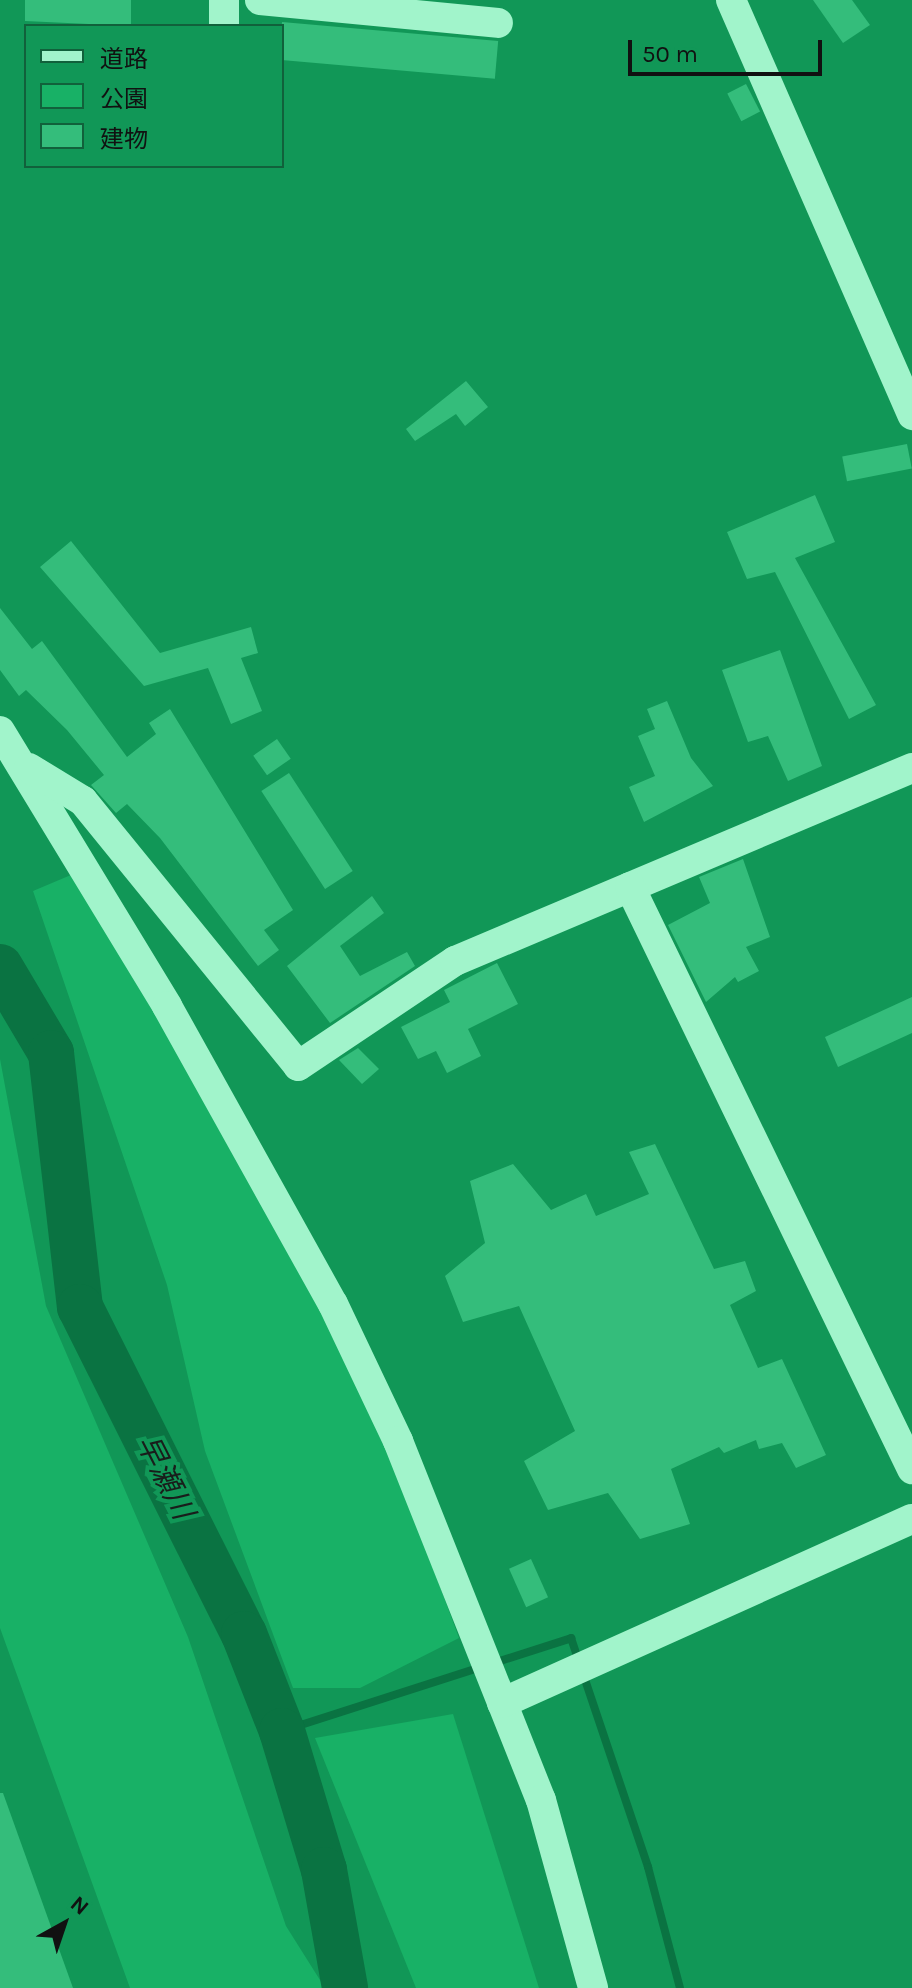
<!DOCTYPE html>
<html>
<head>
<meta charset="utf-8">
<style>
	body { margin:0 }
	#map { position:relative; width:912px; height:1988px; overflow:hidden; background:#119757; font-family:Karla,"Noto Sans JP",sans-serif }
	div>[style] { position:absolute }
	.green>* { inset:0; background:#18b166 }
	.stream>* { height:8px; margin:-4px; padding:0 4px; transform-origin:4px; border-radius:4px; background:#0a7342 }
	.river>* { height:46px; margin:-23px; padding:0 23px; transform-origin:23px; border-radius:23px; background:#0a7342 }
	.building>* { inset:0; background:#34bd7b; transform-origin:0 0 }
	.street>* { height:30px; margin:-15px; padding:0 15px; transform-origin:15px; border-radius:15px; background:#a1f4cb }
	span { translate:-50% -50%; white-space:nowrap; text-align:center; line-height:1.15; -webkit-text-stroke:8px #119757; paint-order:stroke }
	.water-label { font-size:30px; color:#191d1b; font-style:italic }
	.legend { position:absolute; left:24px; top:24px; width:260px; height:144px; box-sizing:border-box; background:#119757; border:2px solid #11613b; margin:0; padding:10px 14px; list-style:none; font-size:24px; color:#111 }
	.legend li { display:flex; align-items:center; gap:16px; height:40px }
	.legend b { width:40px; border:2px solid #11613b }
	.north { position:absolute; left:24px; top:1884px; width:80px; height:80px; -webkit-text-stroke:6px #119757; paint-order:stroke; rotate:40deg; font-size:22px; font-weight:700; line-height:32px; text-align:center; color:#111 }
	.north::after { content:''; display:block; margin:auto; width:28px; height:36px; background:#111; clip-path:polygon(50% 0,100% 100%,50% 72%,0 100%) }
	.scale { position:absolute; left:628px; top:40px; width:194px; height:36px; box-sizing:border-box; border:4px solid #111; border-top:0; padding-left:10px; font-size:24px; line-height:28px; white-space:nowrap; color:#111; -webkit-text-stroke:6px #119757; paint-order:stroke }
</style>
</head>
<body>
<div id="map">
	<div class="green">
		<i style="clip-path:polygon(78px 872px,311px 1291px,396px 1467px,459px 1638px,360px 1688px,293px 1688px,205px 1451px,167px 1285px,33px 891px)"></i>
		<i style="clip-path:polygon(0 1059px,46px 1306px,188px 1637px,286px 1926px,325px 1988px,130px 1988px,0 1628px)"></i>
		<i style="clip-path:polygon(453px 1714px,539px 1988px,416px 1988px,315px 1738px)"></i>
	</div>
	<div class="stream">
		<i style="left:282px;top:1731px;width:304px;rotate:-17.8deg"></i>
		<i style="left:571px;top:1638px;width:242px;rotate:71.4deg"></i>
		<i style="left:648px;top:1867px;width:125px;rotate:75.2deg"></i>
	</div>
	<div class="river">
		<i style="left:0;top:967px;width:100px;rotate:59.3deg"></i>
		<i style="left:51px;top:1053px;width:256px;rotate:83.5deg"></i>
		<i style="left:80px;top:1307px;width:366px;rotate:63.4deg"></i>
		<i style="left:244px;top:1634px;width:104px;rotate:68.6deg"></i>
		<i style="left:282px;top:1731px;width:145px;rotate:73.2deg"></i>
		<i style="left:324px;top:1870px;width:120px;rotate:79.9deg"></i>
	</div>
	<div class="building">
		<i style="clip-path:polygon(25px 0,131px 0,131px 26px,25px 21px)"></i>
		<i style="clip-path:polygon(813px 0,852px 0,870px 25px,843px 43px)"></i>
		<i style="left:282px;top:22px;width:217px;height:38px;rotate:5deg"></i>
		<i style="left:746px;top:84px;width:31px;height:21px;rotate:63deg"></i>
		<i style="clip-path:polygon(466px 381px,488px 407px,465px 426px,456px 414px,415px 441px,406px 429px)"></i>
		<i style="left:907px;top:444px;width:25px;height:66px;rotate:79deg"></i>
		<i style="clip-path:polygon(815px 495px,835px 542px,795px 558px,876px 705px,849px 719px,775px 572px,747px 579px,727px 532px)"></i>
		<i style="clip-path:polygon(71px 541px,160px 653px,251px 627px,258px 653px,241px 658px,262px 711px,231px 724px,208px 668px,144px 686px,40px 567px)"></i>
		<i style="clip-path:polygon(0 608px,32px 649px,42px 641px,127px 757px,156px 734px,149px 723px,170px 709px,293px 910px,264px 930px,279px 950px,258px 966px,160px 838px,127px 804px,116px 813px,91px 785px,104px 775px,67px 730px,26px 690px,19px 696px,0 670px)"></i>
		<i style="clip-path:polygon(780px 650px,822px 766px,788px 781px,768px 736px,748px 742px,722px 670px)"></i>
		<i style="clip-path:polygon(667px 701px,691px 758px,713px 786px,644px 822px,629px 787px,655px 776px,638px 736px,655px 729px,647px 709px)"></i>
		<i style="left:277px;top:739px;width:24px;height:29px;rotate:55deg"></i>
		<i style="left:289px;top:773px;width:117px;height:33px;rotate:57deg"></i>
		<i style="clip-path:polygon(743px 859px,770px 937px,746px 947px,759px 971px,738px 982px,735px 977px,706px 1002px,668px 925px,710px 903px,699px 877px)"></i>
		<i style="clip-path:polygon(372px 896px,384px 913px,340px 946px,360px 976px,407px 952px,415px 966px,330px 1023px,287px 966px)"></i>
		<i style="clip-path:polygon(497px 963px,518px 1004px,468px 1029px,481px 1056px,447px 1073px,436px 1051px,418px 1059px,401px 1027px,450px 1002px,444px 990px)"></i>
		<i style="clip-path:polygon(912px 997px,912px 1033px,838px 1067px,825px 1037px)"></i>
		<i style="clip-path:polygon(358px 1048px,379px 1069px,362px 1084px,339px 1060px)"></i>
		<i style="clip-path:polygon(655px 1144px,714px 1269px,745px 1261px,756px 1291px,730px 1305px,758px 1368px,782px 1359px,826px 1455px,796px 1468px,782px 1443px,759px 1449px,756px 1440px,724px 1453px,719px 1447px,671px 1469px,690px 1524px,640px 1539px,608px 1493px,548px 1510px,524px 1461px,575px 1431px,519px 1306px,463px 1322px,445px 1276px,485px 1243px,470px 1181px,513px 1164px,551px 1210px,586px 1194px,596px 1216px,649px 1194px,629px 1152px)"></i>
		<i style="left:531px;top:1559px;width:42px;height:24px;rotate:66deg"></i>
		<i style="clip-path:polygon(0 1793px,3px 1793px,73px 1988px,0 1988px)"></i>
	</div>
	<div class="street">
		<i style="left:224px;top:0;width:26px;rotate:90deg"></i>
		<i style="left:260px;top:0;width:239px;rotate:5.5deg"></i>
		<i style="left:731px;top:0;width:453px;rotate:66.4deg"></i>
		<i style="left:0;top:731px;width:322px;rotate:58.7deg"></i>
		<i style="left:167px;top:1006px;width:341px;rotate:60.9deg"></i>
		<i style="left:333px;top:1304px;width:152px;rotate:64.6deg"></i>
		<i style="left:398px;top:1441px;width:386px;rotate:68.3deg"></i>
		<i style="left:541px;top:1800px;width:195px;rotate:74.5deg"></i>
		<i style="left:29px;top:768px;width:63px;rotate:31.4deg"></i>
		<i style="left:83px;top:801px;width:341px;rotate:50.9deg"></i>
		<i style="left:298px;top:1066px;width:189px;rotate:-33.8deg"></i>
		<i style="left:455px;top:961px;width:496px;rotate:-22.9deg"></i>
		<i style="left:630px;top:887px;width:647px;rotate:64.15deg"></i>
		<i style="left:502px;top:1703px;width:449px;rotate:-24.2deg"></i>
	</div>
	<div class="water-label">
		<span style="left:165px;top:1477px;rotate:63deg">早瀬川</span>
	</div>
	<ul class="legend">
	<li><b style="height:10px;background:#a1f4cb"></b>道路</li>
	<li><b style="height:22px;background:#18b166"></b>公園</li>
	<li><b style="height:22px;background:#34bd7b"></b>建物</li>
	</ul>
	<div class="north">N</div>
	<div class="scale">50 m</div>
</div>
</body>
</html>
